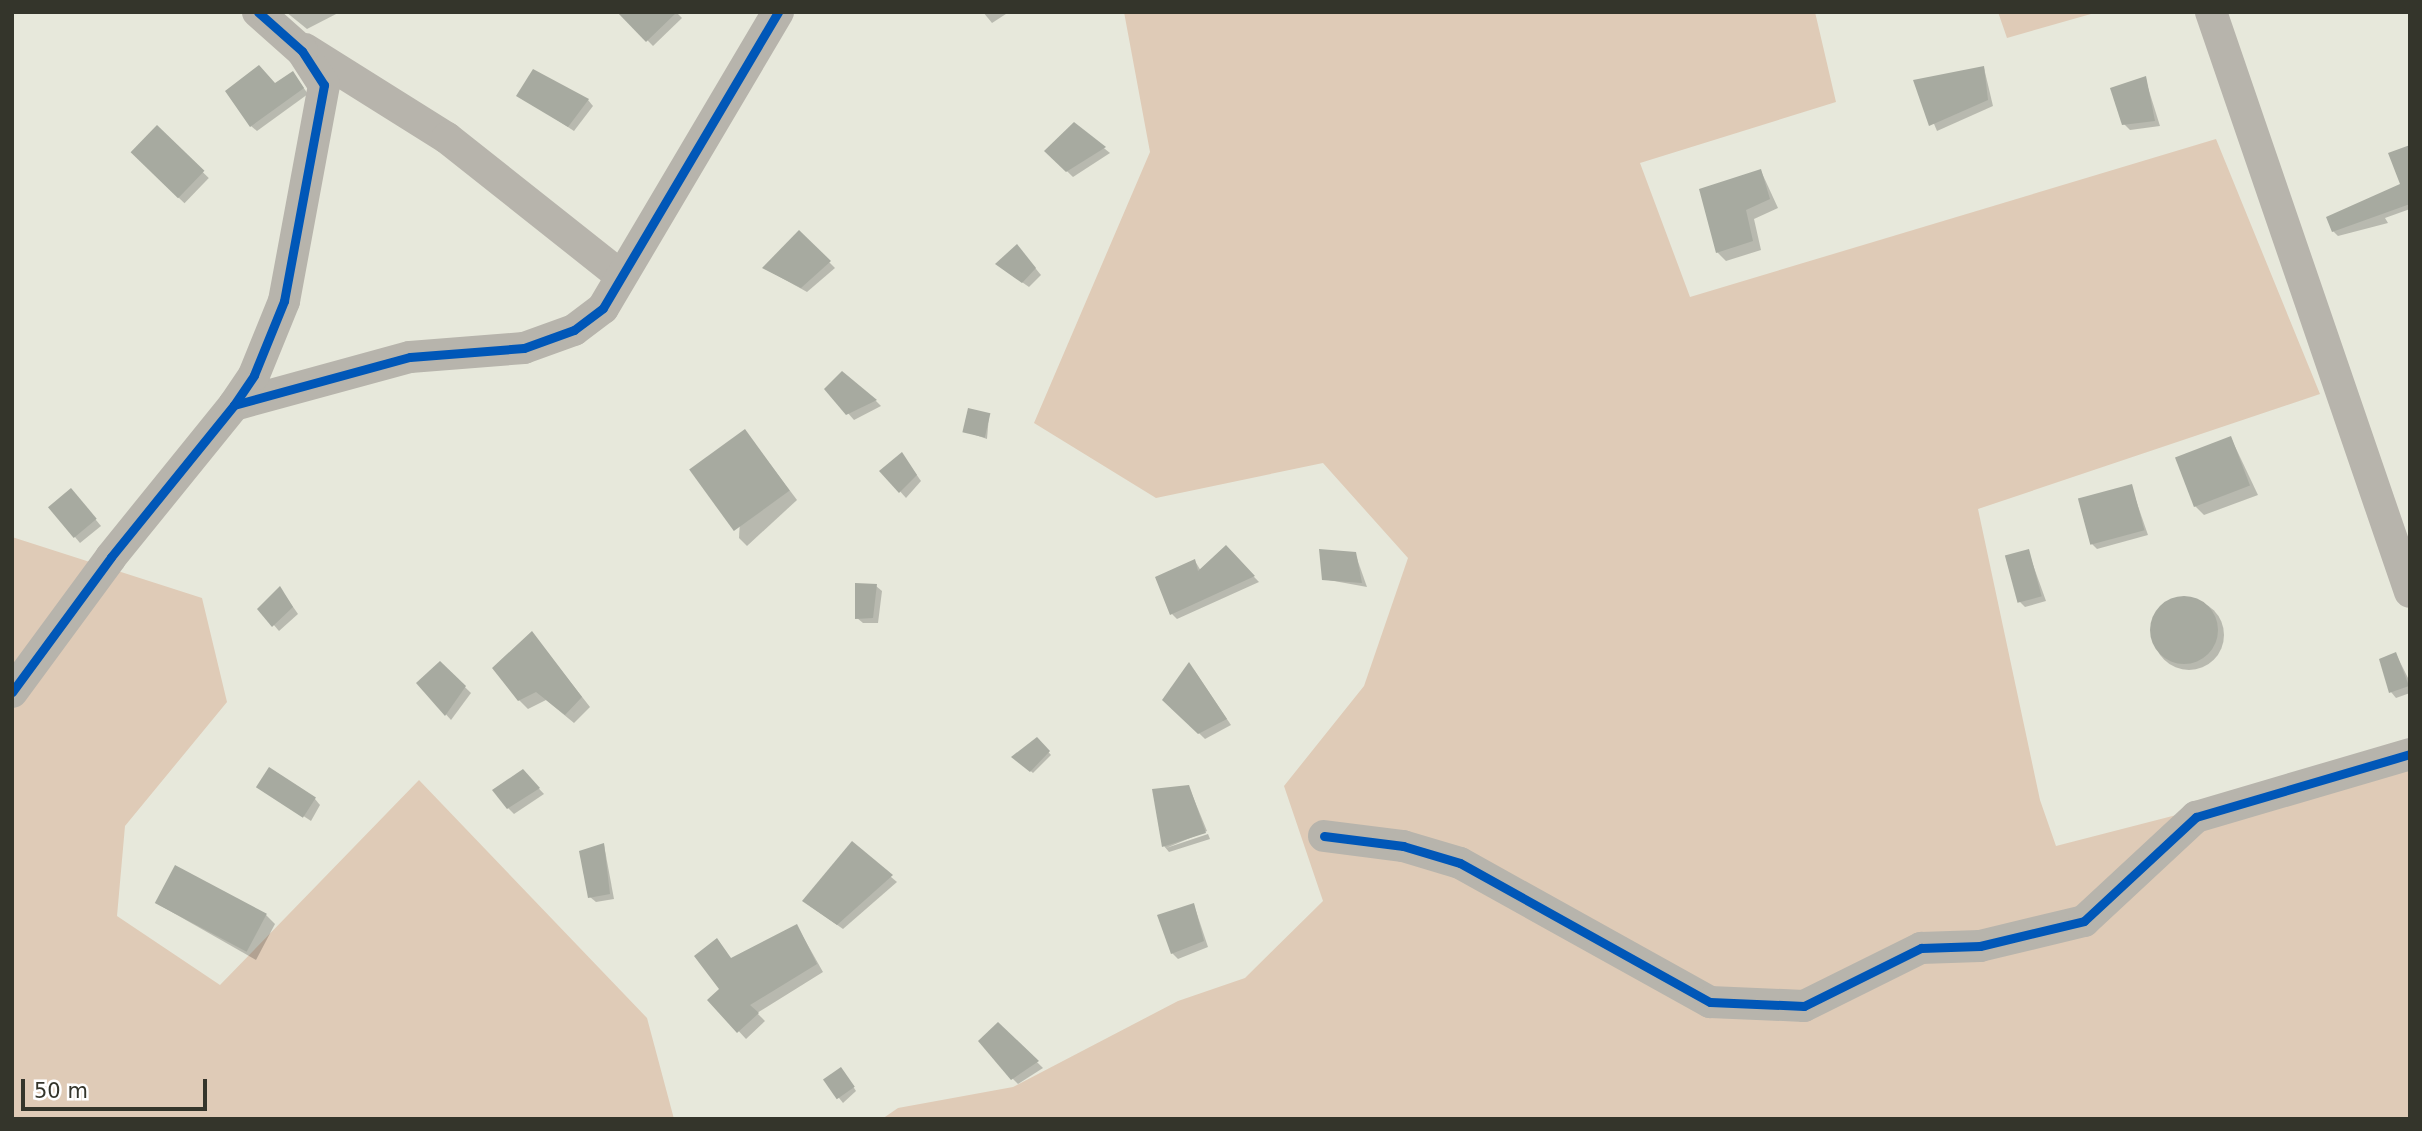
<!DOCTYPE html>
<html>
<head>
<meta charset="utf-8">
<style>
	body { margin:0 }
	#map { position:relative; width:2422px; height:1131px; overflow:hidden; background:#e7e8db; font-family:"DejaVu Sans",sans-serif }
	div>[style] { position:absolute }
	.green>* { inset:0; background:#dfcbb7 }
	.shadow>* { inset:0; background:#0003; transform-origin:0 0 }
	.round { border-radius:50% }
	.building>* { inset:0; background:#a7aaa0; transform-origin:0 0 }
	.minor>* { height:32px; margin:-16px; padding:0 16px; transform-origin:16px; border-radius:16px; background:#b7b4ac }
	.cycleway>* { height:9px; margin:-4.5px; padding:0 4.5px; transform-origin:4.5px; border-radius:4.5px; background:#0057b8 }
	span { translate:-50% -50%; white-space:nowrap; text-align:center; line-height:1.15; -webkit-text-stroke:7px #fff; paint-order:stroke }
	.frame { position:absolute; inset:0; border:14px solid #34352b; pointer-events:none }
	.scale { position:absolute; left:21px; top:1079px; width:186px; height:32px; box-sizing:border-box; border:4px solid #34352b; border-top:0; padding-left:9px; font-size:21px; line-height:24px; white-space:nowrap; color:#34352b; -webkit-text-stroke:5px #fff; paint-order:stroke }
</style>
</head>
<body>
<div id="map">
	<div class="green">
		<i style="clip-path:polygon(1124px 12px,1815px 12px,1836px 102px,1640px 163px,1690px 297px,2216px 139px,2320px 394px,1978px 509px,2040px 800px,2056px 846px,2410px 755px,2410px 1119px,882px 1119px,898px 1108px,1013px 1087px,1178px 1001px,1245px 978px,1323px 901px,1284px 786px,1364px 686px,1408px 558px,1323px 463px,1156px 498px,1034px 423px,1150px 152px)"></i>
		<i style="clip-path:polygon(1998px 12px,2098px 12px,2007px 38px)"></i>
		<i style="clip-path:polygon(12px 537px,202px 598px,227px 702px,125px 826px,117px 916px,220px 985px,419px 780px,647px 1018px,674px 1119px,12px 1119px)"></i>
	</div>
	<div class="shadow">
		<i style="clip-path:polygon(286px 12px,340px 12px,307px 29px)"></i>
		<i style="clip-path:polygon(620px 12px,676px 12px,682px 18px,653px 46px)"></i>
		<i style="clip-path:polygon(983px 12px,1009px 12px,992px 23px)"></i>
		<i style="clip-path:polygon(1984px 68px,1993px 106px,1937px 131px,1916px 81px)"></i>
		<i style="clip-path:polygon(293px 73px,308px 94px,257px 131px,251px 126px,275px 85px)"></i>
		<i style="clip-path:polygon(2145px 78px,2160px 126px,2130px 130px,2124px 124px)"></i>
		<i style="clip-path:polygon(519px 95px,588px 100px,593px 106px,574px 131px)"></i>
		<i style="clip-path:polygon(1074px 124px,1110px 153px,1073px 177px,1046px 151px)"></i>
		<i style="left:157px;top:128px;width:72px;height:35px;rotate:44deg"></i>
		<i style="clip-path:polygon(2410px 147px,2410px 209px,2385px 218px,2388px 223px,2338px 236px,2333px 231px,2402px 185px)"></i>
		<i style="clip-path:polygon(1761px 171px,1778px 208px,1754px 219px,1761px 250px,1726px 261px,1717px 252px)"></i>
		<i style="clip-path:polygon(799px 232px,835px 268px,807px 292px,764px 268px)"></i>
		<i style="clip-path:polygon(1022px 252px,1041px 275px,1029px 287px,1003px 269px)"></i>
		<i style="clip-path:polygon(842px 373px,876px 401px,881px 406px,854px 420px,827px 389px)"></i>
		<i style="clip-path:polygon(989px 415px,987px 439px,964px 431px)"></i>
		<i style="clip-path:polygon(745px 431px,797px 500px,747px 546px,739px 538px)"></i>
		<i style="clip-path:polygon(2231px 438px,2258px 495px,2204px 515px,2195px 506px)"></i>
		<i style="clip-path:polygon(902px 454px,921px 481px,906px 498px,882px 471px)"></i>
		<i style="clip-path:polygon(2131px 486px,2148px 535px,2097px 549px,2091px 543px)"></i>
		<i style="clip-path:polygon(76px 496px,101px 526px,80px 543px,50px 507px)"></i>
		<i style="clip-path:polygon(1226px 548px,1259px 582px,1177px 619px,1172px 614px,1195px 561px,1201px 571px)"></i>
		<i style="clip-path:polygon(2028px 551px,2046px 601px,2025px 607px,2019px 601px)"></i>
		<i style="clip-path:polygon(1355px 553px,1367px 587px,1323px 579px)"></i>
		<i style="clip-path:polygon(876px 586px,882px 591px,878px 623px,863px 623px,857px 618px)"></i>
		<i style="clip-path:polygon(280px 588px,298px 614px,279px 631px,260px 609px)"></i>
		<i class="round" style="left:2154px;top:600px;width:70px;height:70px"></i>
		<i style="clip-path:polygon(532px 633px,590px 707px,574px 723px,546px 700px,528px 709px,519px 700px)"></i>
		<i style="clip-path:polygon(2396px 654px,2410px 682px,2410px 693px,2396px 698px,2391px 692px)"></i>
		<i style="clip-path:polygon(440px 663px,471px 693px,451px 720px,419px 684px)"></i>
		<i style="clip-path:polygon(1194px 670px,1231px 725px,1205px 739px,1165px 700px)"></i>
		<i style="clip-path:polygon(1037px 739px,1051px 755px,1033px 773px,1014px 757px)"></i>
		<i style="clip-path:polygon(528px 777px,544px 794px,514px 814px,508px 808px)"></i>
		<i style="clip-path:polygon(258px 786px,315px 799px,320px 805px,311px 821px)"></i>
		<i style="clip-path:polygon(1189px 787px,1207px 831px,1166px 848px,1208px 834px,1210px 839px,1169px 852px,1164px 846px)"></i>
		<i style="clip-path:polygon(852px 844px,897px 882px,843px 929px,810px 906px)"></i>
		<i style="clip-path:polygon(604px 845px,614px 899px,596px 902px,590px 897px)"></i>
		<i style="clip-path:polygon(156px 903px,266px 915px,275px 924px,256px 960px)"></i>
		<i style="clip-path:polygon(1194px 905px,1208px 947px,1178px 959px,1172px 953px)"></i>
		<i style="clip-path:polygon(797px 926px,823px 972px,757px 1013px,765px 1021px,746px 1039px,710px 1000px,722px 989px,717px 941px,732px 960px)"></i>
		<i style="clip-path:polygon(998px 1024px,1043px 1068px,1018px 1084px,1013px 1079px)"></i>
		<i style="clip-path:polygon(843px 1071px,856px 1091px,843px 1103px,825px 1080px)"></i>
	</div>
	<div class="building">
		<i style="clip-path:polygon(617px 12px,677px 12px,646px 42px)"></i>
		<i style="clip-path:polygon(259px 65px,275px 83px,293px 71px,304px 88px,250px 127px,225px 91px)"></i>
		<i style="clip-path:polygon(1984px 66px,1988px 100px,1929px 126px,1913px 80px)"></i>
		<i style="clip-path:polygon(533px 69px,589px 99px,568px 127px,516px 96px)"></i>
		<i style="clip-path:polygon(2146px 76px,2155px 121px,2122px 125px,2110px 88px)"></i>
		<i style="clip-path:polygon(1074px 122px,1106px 147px,1066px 172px,1044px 151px)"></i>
		<i style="left:157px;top:125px;width:66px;height:38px;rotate:44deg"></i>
		<i style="clip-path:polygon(2410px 145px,2410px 204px,2332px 232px,2326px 217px,2400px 184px,2388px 153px)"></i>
		<i style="clip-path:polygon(1761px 169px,1770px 199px,1746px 210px,1753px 241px,1716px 253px,1699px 189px)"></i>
		<i style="clip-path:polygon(799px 230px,831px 261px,801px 288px,762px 268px)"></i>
		<i style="clip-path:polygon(1017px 244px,1036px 268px,1022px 283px,995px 264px)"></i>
		<i style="clip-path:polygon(842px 371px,877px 400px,846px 415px,824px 389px)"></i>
		<i style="left:968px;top:408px;width:23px;height:25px;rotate:13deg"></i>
		<i style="left:745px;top:429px;width:76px;height:69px;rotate:54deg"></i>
		<i style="left:2231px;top:436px;width:53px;height:60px;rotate:69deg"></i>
		<i style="clip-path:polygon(902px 452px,917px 475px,899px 493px,879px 471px)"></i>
		<i style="left:2132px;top:484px;width:48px;height:56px;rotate:75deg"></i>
		<i style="left:71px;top:488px;width:40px;height:30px;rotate:50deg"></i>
		<i style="clip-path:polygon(1226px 545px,1255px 576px,1170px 615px,1155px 577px,1195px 559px,1198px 571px)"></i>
		<i style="clip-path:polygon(1319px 549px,1356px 552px,1362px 583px,1322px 580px)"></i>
		<i style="left:2029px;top:549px;width:49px;height:25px;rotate:75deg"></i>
		<i style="clip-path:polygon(855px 583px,877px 584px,873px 618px,855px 619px)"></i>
		<i style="clip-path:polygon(280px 586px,293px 607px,272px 627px,257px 609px)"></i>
		<i class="round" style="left:2150px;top:596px;width:68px;height:68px"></i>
		<i style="clip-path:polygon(532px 631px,582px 697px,565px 715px,536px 692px,518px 701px,492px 668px)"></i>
		<i style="clip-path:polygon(2396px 652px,2409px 686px,2389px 693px,2379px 659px)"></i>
		<i style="clip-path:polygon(440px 661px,466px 686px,445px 716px,416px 683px)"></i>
		<i style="clip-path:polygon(1189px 662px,1227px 719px,1198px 734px,1162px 700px)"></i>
		<i style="clip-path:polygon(1037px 737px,1050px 751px,1030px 772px,1011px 757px)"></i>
		<i style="left:269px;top:767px;width:56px;height:24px;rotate:33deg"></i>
		<i style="clip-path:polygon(523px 769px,540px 788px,507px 809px,492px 790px)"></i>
		<i style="clip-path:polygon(1189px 785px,1206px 833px,1162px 847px,1152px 789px)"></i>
		<i style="clip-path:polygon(852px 841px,893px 875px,837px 925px,802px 901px)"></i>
		<i style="clip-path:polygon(604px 843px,610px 894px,588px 898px,579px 851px)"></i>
		<i style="left:175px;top:865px;width:104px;height:43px;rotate:28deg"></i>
		<i style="clip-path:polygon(1194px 903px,1204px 941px,1171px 954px,1157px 915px)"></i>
		<i style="clip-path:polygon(797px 924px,817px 964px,750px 1005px,759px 1013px,737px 1033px,707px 1000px,719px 989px,694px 956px,717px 938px,731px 958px)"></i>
		<i style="clip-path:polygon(998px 1022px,1039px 1061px,1011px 1080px,978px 1041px)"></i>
		<i style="left:841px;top:1067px;width:24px;height:22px;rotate:55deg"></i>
	</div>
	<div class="minor">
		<i style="left:2211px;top:12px;width:613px;rotate:71.06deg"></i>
		<i style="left:305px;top:49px;width:168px;rotate:32.1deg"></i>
		<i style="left:447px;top:138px;width:222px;rotate:38.4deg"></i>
		<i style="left:234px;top:405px;width:182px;rotate:-15.3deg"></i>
		<i style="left:410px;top:357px;width:114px;rotate:-4.5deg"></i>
		<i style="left:524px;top:348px;width:53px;rotate:-19.8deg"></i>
		<i style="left:574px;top:330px;width:36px;rotate:-37deg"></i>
		<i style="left:603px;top:308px;width:344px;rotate:-59.4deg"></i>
		<i style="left:12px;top:692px;width:167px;rotate:-53.7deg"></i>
		<i style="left:111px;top:557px;width:196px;rotate:-51deg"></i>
		<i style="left:234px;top:405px;width:36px;rotate:-56deg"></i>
		<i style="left:254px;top:375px;width:80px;rotate:-67.9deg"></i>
		<i style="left:284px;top:301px;width:220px;rotate:-79.5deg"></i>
		<i style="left:324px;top:85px;width:40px;rotate:-122.9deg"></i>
		<i style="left:302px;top:51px;width:59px;rotate:-138.4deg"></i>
		<i style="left:1324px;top:836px;width:80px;rotate:7.2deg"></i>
		<i style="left:1403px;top:846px;width:59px;rotate:16.6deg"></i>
		<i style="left:1460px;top:863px;width:286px;rotate:29.1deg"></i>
		<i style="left:1710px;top:1002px;width:94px;rotate:2.4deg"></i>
		<i style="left:1804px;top:1006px;width:131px;rotate:-26.4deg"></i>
		<i style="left:1921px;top:948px;width:59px;rotate:-1.9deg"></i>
		<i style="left:1980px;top:946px;width:107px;rotate:-13.5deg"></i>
		<i style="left:2084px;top:921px;width:153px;rotate:-42.9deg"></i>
		<i style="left:2196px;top:817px;width:223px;rotate:-16.4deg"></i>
	</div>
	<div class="cycleway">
		<i style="left:234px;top:405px;width:182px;rotate:-15.3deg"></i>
		<i style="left:410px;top:357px;width:114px;rotate:-4.5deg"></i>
		<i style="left:524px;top:348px;width:53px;rotate:-19.8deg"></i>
		<i style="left:574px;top:330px;width:36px;rotate:-37deg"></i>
		<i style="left:603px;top:308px;width:344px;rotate:-59.4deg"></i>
		<i style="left:12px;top:692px;width:167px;rotate:-53.7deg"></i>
		<i style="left:111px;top:557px;width:196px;rotate:-51deg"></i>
		<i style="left:234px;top:405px;width:36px;rotate:-56deg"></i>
		<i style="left:254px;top:375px;width:80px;rotate:-67.9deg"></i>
		<i style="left:284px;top:301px;width:220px;rotate:-79.5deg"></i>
		<i style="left:324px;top:85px;width:40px;rotate:-122.9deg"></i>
		<i style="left:302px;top:51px;width:59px;rotate:-138.4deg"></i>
		<i style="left:1324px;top:836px;width:80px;rotate:7.2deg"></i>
		<i style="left:1403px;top:846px;width:59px;rotate:16.6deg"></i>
		<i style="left:1460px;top:863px;width:286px;rotate:29.1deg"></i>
		<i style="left:1710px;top:1002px;width:94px;rotate:2.4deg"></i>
		<i style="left:1804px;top:1006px;width:131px;rotate:-26.4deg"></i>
		<i style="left:1921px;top:948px;width:59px;rotate:-1.9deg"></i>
		<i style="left:1980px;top:946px;width:107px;rotate:-13.5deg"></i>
		<i style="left:2084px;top:921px;width:153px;rotate:-42.9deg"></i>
		<i style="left:2196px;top:817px;width:223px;rotate:-16.4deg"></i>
	</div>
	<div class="frame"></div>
	<div class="scale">50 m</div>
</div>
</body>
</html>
